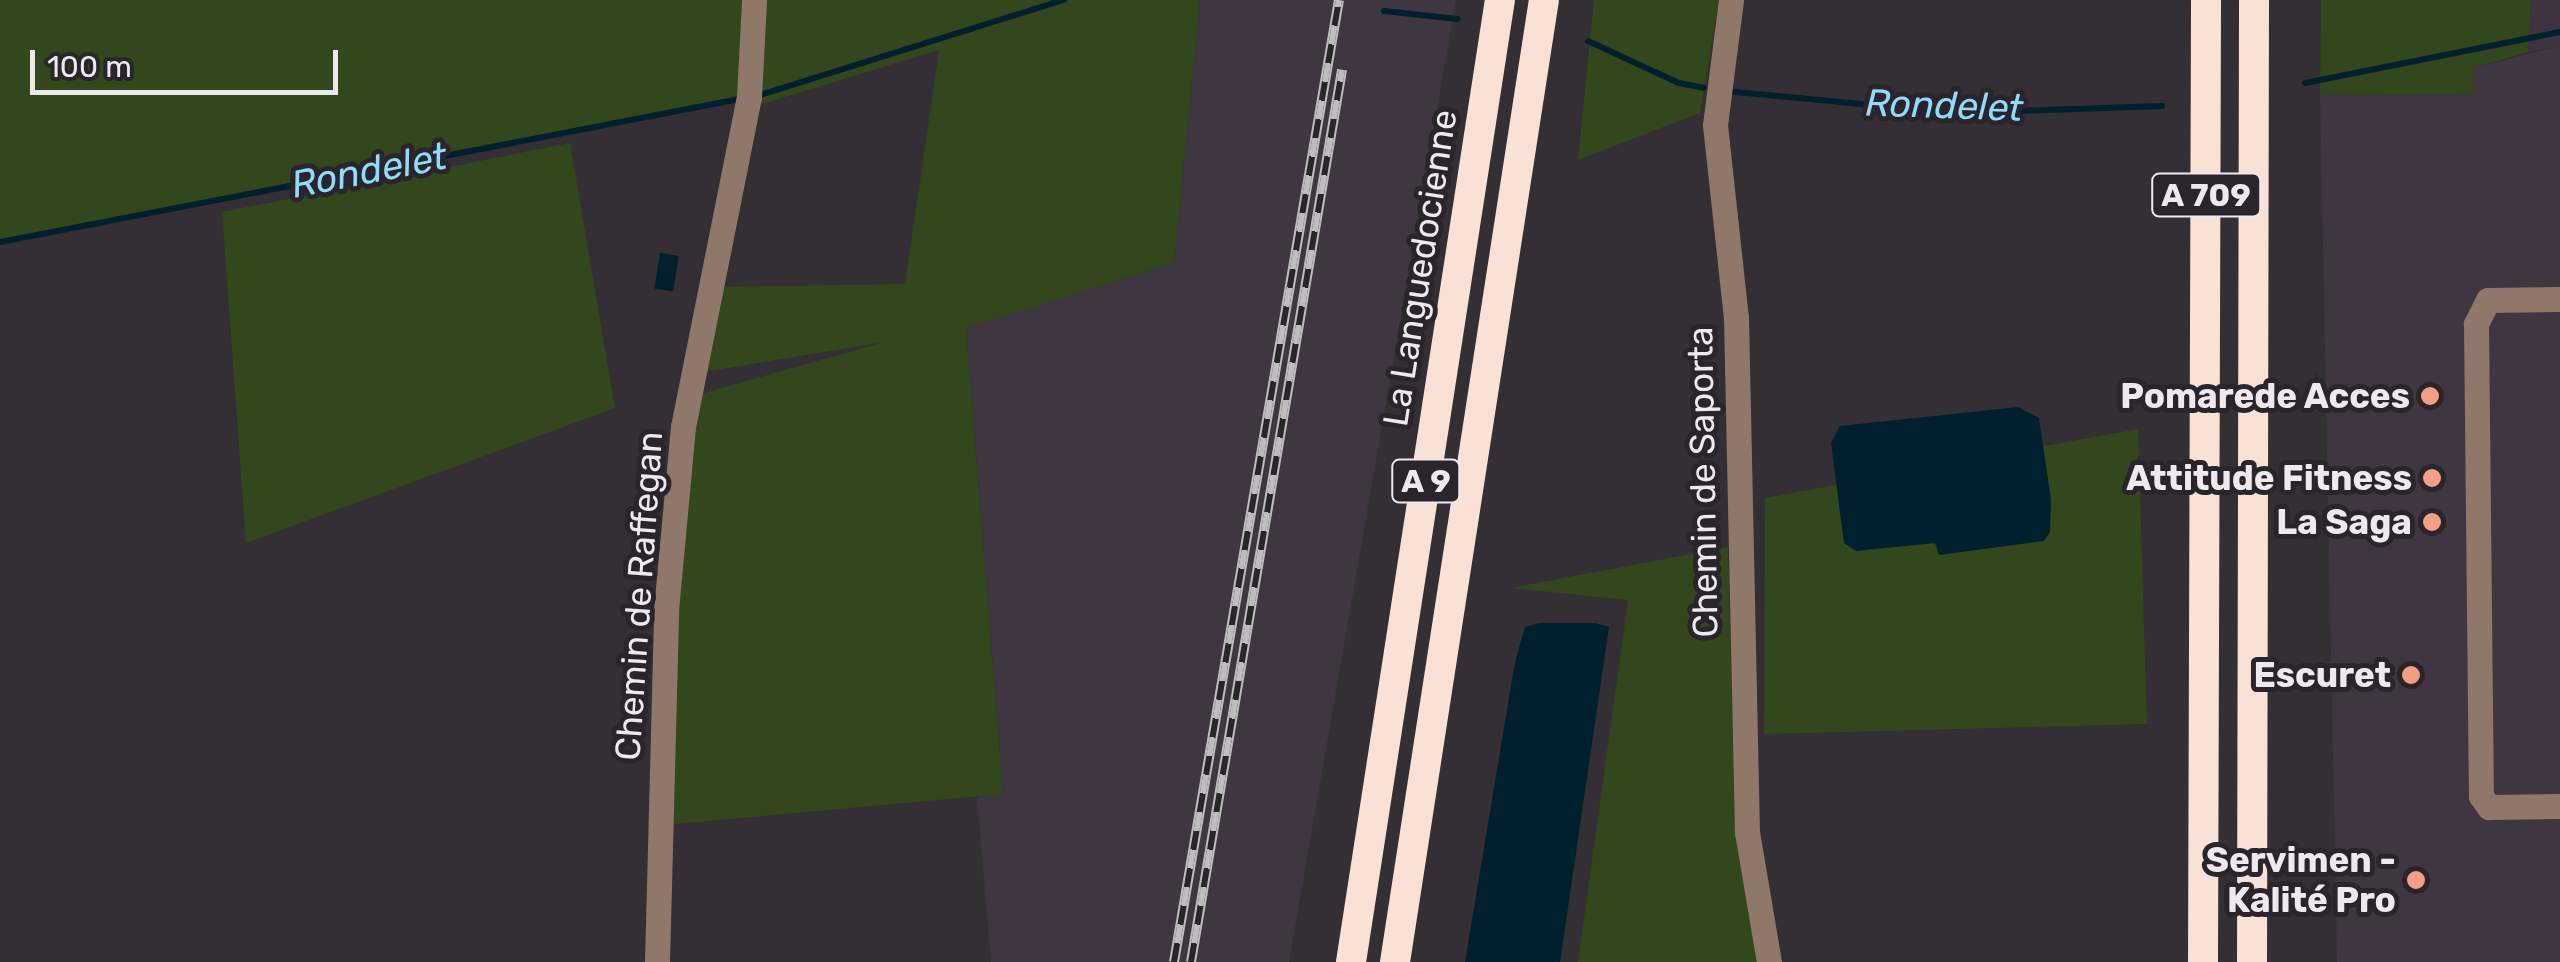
<!DOCTYPE html>
<html>
<head>
<meta charset="utf-8">
<style>
	body { margin:0 }
	#map { position:relative; width:2560px; height:962px; overflow:hidden; background:#342e35; font-family:Rubik,sans-serif }
	div>[style] { position:absolute }
	.built>* { inset:0; background:#3f3642 }
	.industrial>* { inset:0; background:#3f3342 }
	.green>* { inset:0; background:#32471b }
	.water>* { inset:0; background:#00202e; transform-origin:0 0 }
	.stream>* { height:6px; margin:-3px; padding:0 3px; transform-origin:3px; border-radius:3px; background:#00202e }
	.minor>* { height:25px; margin:-12.5px; padding:0 12.5px; transform-origin:12.5px; border-radius:12.5px; background:#8f776a }
	.highway>* { height:30px; margin:-15px; padding:0 15px; transform-origin:15px; border-radius:15px; background:#fae1d5 }
	.rail>* { height:10px; margin-top:-5px; transform-origin:0; background:repeating-linear-gradient(90deg,#2a242b 0 19px,#bfbbc0 0 38px); box-sizing:border-box; border-block:2px solid #bfbbc0 }
	.dots>* { width:28px; height:28px; translate:-50% -50%; box-sizing:border-box; border:5px solid #2a242b; border-radius:50% }
	span { translate:-50% -50%; white-space:nowrap; text-align:center; line-height:1.15; -webkit-text-stroke:10px #2a242b; paint-order:stroke }
	.shield-label span { padding:2px 8px; background:#2a242b; border:2px solid; border-radius:8px; -webkit-text-stroke-width:0 }
	.shield-label { font-size:32px; color:#ede9ee; font-weight:700 }
	.street-label { font-size:35px; color:#ede9ee }
	.poi-label { font-size:35px; color:#ede9ee; font-weight:700 }
	.right { translate:-100% -50%; text-align:right }
	.water-label { font-size:38px; color:#90dafd; font-style:italic }
	.scale { position:absolute; left:30px; top:50px; width:308px; height:45px; box-sizing:border-box; border:5px solid #ede9ee; border-top:0; padding-left:12px; font-size:30px; line-height:35px; white-space:nowrap; color:#ede9ee; -webkit-text-stroke:8px #2a242b; paint-order:stroke }
</style>
</head>
<body>
<div id="map">
	<div class="built">
		<i style="clip-path:polygon(1200px 0,1456px 0,1289px 962px,991px 962px,977px 797px,1003px 793px,966px 327px,1174px 263px)"></i>
		<i style="clip-path:polygon(2560px 46px,2560px 962px,2337px 962px,2320px 95px,2472px 94px,2473px 68px)"></i>
	</div>
	<div class="industrial">
		<i style="clip-path:polygon(2531px 0,2560px 0,2560px 46px,2528px 52px)"></i>
	</div>
	<div class="green">
		<i style="clip-path:polygon(0 0,745px 0,738px 97px,221px 201px,0 239px)"></i>
		<i style="clip-path:polygon(763px 0,1200px 0,1174px 263px,966px 328px,1003px 794px,665px 825px,666px 638px,697px 395px,884px 342px,698px 373px,714px 287px,905px 284px,939px 50px,759px 105px)"></i>
		<i style="clip-path:polygon(1594px 0,1719px 0,1700px 113px,1578px 160px)"></i>
		<i style="clip-path:polygon(2321px 0,2531px 0,2528px 52px,2473px 68px,2473px 94px,2320px 95px)"></i>
		<i style="clip-path:polygon(570px 143px,615px 408px,246px 543px,222px 212px)"></i>
		<i style="clip-path:polygon(2138px 429px,2147px 724px,1764px 734px,1765px 498px)"></i>
		<i style="clip-path:polygon(1728px 547px,1735px 831px,1758px 962px,1578px 962px,1628px 600px,1511px 588px)"></i>
	</div>
	<div class="water">
		<i style="left:660px;top:253px;width:19px;height:36px;rotate:9deg"></i>
		<i style="clip-path:polygon(2018px 407px,2039px 418px,2051px 500px,2050px 532px,2044px 541px,1939px 555px,1935px 543px,1856px 551px,1844px 543px,1831px 443px,1840px 426px)"></i>
		<i style="clip-path:polygon(1539px 623px,1596px 623px,1609px 627px,1560px 962px,1465px 962px,1515px 662px,1525px 627px)"></i>
	</div>
	<div class="stream">
		<i style="left:1384px;top:11px;width:74px;rotate:6.2deg"></i>
		<i style="left:1588px;top:41px;width:100px;rotate:24.8deg"></i>
		<i style="left:1679px;top:83px;width:25px;rotate:11deg"></i>
		<i style="left:2305px;top:83px;width:260px;rotate:-11.3deg"></i>
		<i style="left:1726px;top:91px;width:229px;rotate:5.5deg"></i>
		<i style="left:1954px;top:113px;width:208px;rotate:-1.9deg"></i>
		<i style="left:757px;top:96px;width:322px;rotate:-17.4deg"></i>
		<i style="left:0;top:242px;width:753px;rotate:-10.95deg"></i>
	</div>
	<div class="minor">
		<i style="left:1731px;top:0;width:126px;rotate:97.3deg"></i>
		<i style="left:1715px;top:125px;width:193px;rotate:83.8deg"></i>
		<i style="left:1736px;top:317px;width:515px;rotate:88.78deg"></i>
		<i style="left:1747px;top:832px;width:132px;rotate:80.4deg"></i>
		<i style="left:2560px;top:299px;width:72px;rotate:179.2deg"></i>
		<i style="left:2488px;top:300px;width:27px;rotate:117deg"></i>
		<i style="left:2476px;top:324px;width:472px;rotate:89.4deg"></i>
		<i style="left:2481px;top:796px;width:14px;rotate:54deg"></i>
		<i style="left:2489px;top:807px;width:71px;rotate:-0.8deg"></i>
		<i style="left:657px;top:962px;width:352px;rotate:-88.5deg"></i>
		<i style="left:666px;top:610px;width:184px;rotate:-84.7deg"></i>
		<i style="left:683px;top:427px;width:337px;rotate:-78.7deg"></i>
		<i style="left:749px;top:97px;width:97px;rotate:-87deg"></i>
	</div>
	<div class="highway">
		<i style="left:1351px;top:962px;width:973px;rotate:-81.2deg"></i>
		<i style="left:1395px;top:962px;width:973px;rotate:-81.2deg"></i>
		<i style="left:2203px;top:962px;width:962px;rotate:-89.82deg"></i>
		<i style="left:2252px;top:962px;width:962px;rotate:-89.88deg"></i>
	</div>
	<div class="rail">
		<i style="left:1174px;top:962px;width:976px;rotate:-80.27deg"></i>
		<i style="left:1191px;top:962px;width:905px;rotate:-80.39deg"></i>
	</div>
	<div class="dots">
		<i style="left:2430px;top:396px;background:#f39f85"></i>
		<i style="left:2432px;top:478px;background:#f39f85"></i>
		<i style="left:2432px;top:522px;background:#f39f85"></i>
		<i style="left:2411px;top:675px;background:#f39f85"></i>
		<i style="left:2416px;top:880px;background:#f39f85"></i>
	</div>
	<div class="shield-label">
		<span style="left:2206px;top:195px">A 709</span>
		<span style="left:1426px;top:481px">A 9</span>
	</div>
	<div class="street-label">
		<span style="left:1420px;top:268px;rotate:-81deg">La Languedocienne</span>
		<span style="left:1703px;top:482px;rotate:-91deg">Chemin de Saporta</span>
		<span style="left:639px;top:596px;rotate:-86deg">Chemin de Raffegan</span>
	</div>
	<div class="poi-label">
		<span class="right" style="left:2410px;top:396px">Pomarede Acces</span>
		<span class="right" style="left:2412px;top:478px">Attitude Fitness</span>
		<span class="right" style="left:2412px;top:522px">La Saga</span>
		<span class="right" style="left:2391px;top:675px">Escuret</span>
		<span class="right" style="left:2396px;top:880px">Servimen -<br>Kalité Pro</span>
	</div>
	<div class="water-label">
		<span style="left:1944px;top:106px;rotate:2deg">Rondelet</span>
		<span style="left:369px;top:171px;rotate:-11deg">Rondelet</span>
	</div>
	<div class="scale">100 m</div>
</div>
</body>
</html>
